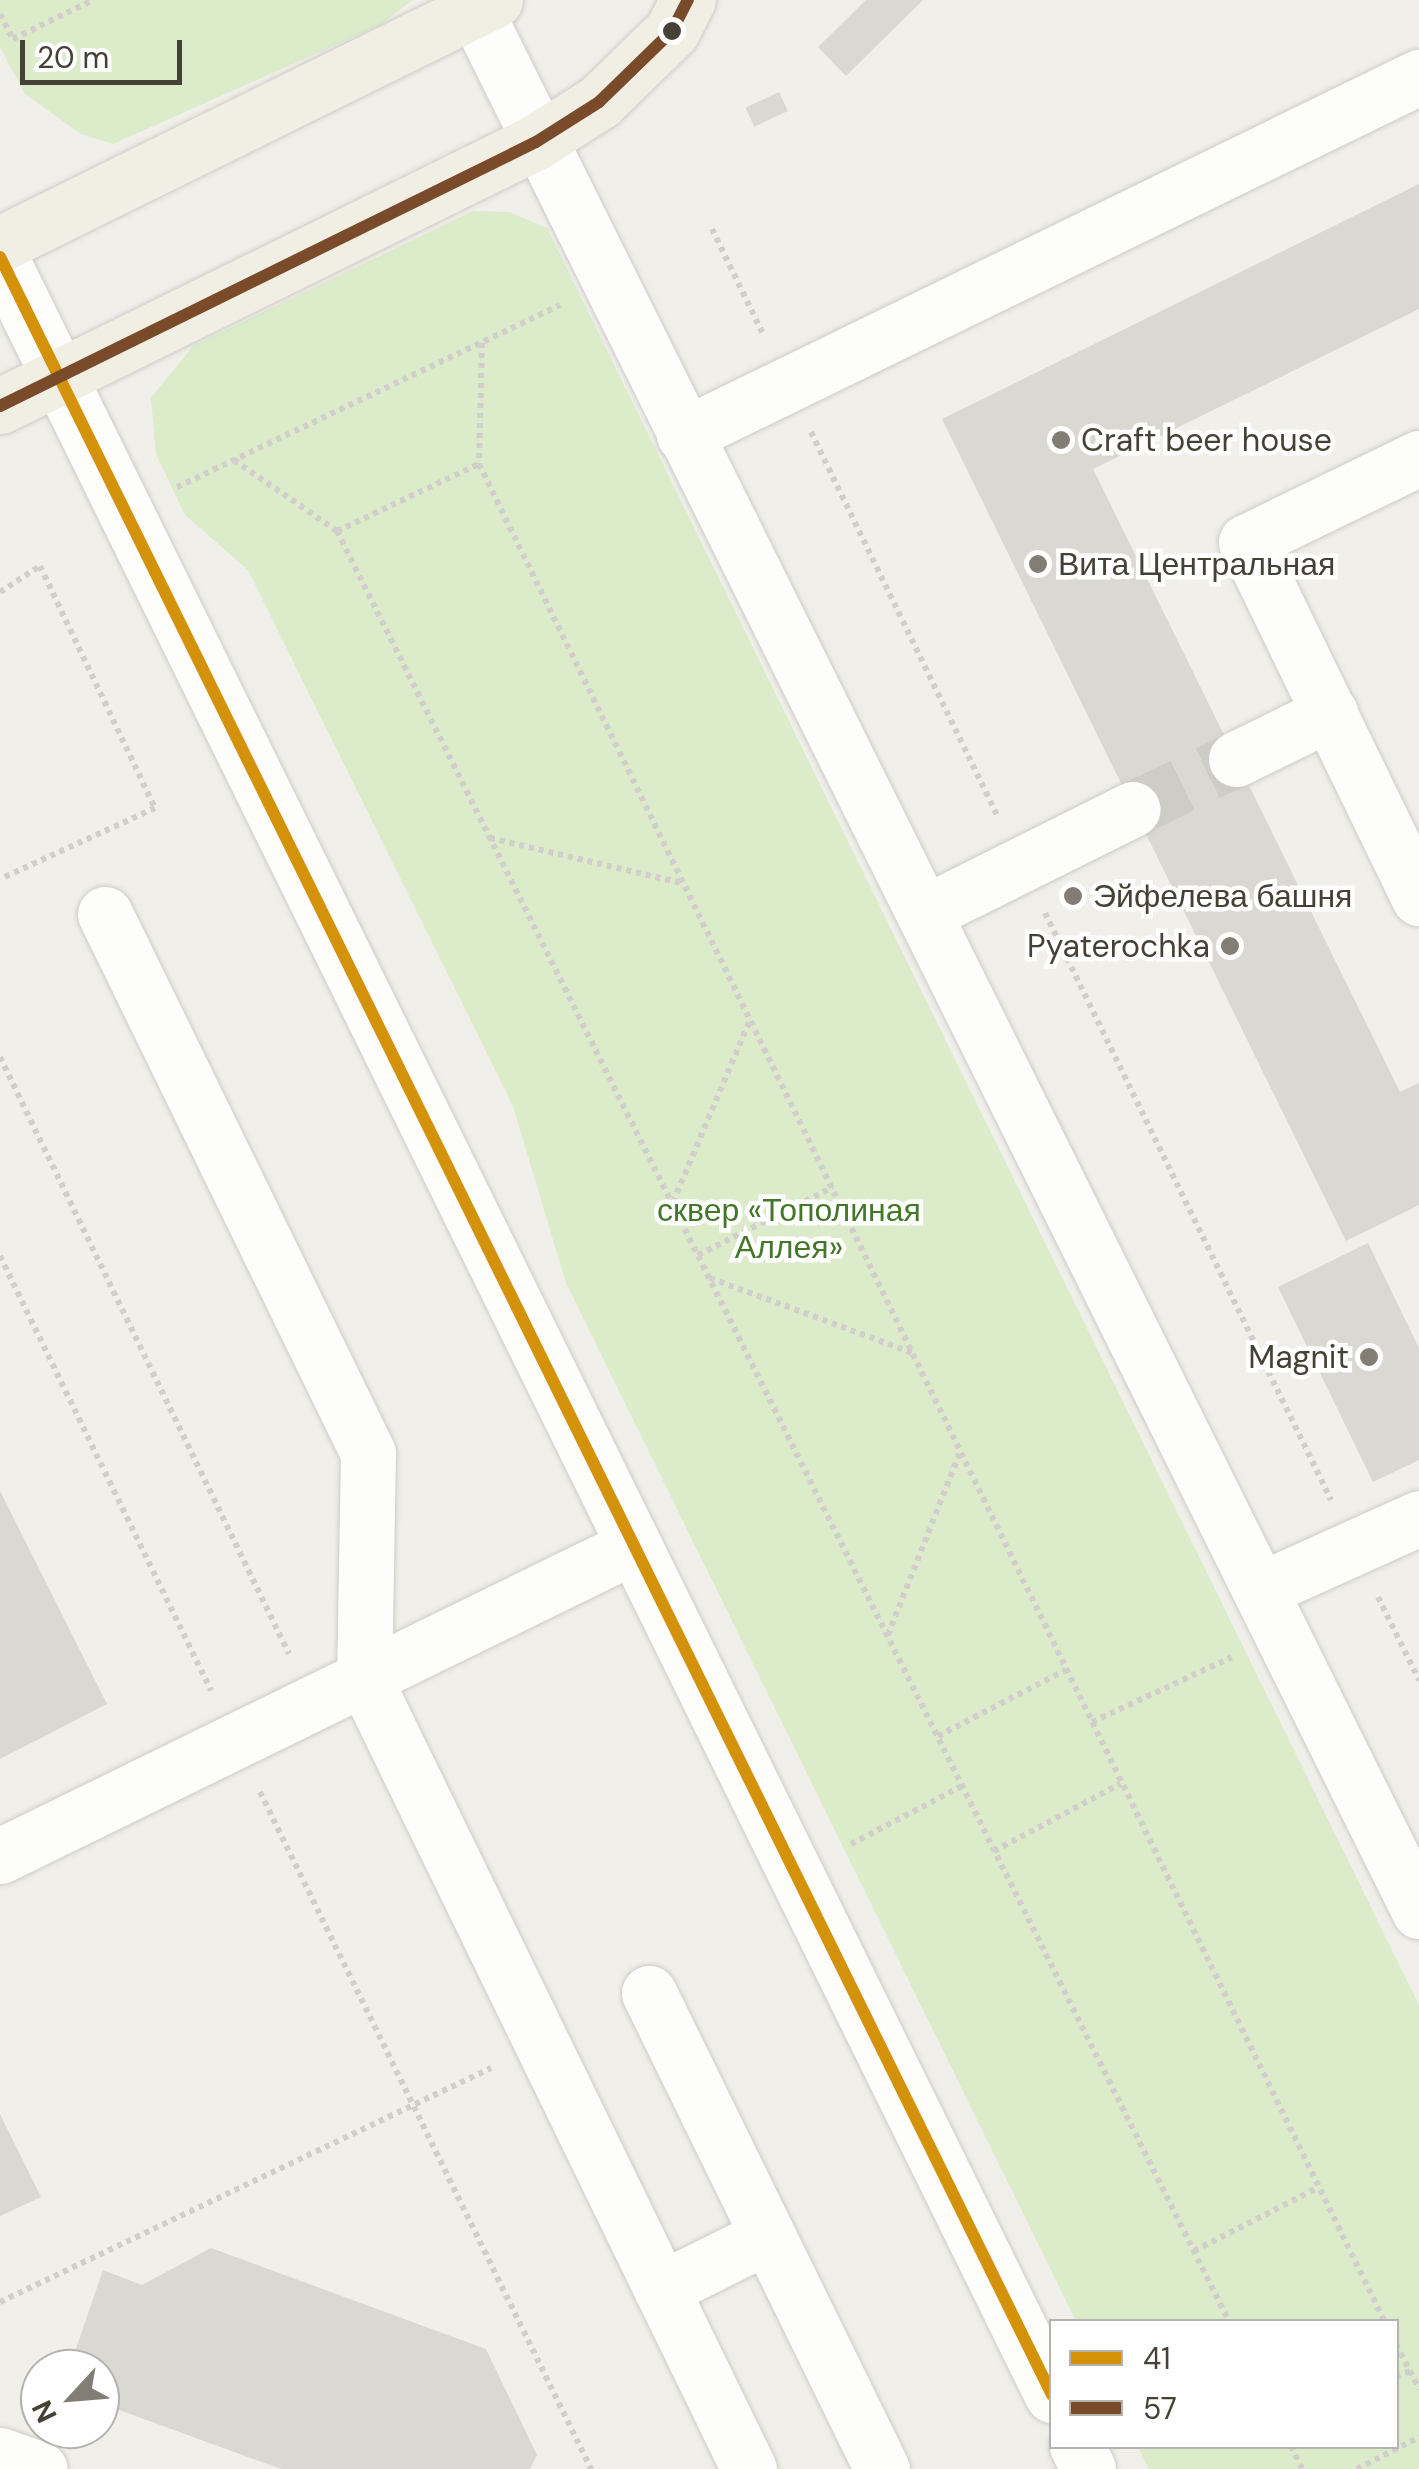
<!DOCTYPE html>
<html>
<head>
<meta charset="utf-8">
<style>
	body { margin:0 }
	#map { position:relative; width:1419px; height:2469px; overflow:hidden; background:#f0efea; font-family:"DM Sans",sans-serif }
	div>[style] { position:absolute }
	.green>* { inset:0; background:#dcebca }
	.building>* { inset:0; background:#dad8d3; transform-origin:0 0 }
	.minor-tunnel>* { height:55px; margin-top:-27.5px; transform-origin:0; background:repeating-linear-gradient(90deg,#ceccc6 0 55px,transparent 0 83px) }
	.path>* { height:6px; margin-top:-3px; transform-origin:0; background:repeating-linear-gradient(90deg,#d1cecb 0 5px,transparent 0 10px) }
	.roads { filter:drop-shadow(0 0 2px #ceccc7) drop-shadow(0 0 2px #ceccc7) }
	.minor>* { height:55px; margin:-27.5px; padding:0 27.5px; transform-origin:27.5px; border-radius:27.5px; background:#fdfdfc }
	.major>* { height:55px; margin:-27.5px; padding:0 27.5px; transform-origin:27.5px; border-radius:27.5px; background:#f1eee3 }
	.bus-1>* { height:12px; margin:-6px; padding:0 6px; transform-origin:6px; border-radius:6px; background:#d4920b }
	.bus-2>* { height:12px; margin:-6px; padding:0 6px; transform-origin:6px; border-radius:6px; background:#7a4b2a }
	.dots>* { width:28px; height:28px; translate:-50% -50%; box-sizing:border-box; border:5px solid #fff; border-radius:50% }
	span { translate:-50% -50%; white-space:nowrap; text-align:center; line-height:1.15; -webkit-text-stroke:9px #fff; paint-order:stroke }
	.poi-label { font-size:32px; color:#464136 }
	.left { translate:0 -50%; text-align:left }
	.right { translate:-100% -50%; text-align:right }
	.park-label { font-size:32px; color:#43772a }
	.legend { position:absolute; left:1049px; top:2319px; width:350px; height:130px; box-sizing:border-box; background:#fff; border:2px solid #b5b3af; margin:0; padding:12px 18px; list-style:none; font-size:30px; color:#464136 }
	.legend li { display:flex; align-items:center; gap:20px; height:50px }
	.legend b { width:50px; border:2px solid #b5b3af }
	.north { position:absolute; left:20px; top:2349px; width:100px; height:100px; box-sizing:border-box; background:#fff; border:2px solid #b5b3af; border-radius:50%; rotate:244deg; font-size:28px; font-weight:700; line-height:40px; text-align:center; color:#464136 }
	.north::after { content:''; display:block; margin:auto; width:35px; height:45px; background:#827e75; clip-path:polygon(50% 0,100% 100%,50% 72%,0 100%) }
	.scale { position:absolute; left:20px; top:40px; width:162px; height:45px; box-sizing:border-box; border:5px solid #464136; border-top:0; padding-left:12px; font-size:30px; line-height:35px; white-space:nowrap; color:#464136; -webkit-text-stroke:8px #fff; paint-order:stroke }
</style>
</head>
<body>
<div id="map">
	<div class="green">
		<i style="clip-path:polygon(0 0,413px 0,378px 26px,113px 144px,81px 134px,25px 94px,0 47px)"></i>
		<i style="clip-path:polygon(473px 211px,509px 212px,547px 228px,1419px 2005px,1419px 2469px,1149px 2469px,1138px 2447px,1396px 2446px,1396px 2322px,1076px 2321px,566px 1283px,513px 1106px,248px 570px,185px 515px,156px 454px,151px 398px,193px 346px)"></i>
	</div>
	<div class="building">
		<i style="clip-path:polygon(866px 0,923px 0,846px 76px,818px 47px)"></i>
		<i style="left:779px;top:92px;width:21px;height:37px;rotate:65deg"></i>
		<i style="clip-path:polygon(1419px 184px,1419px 309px,1093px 469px,1400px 1092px,1419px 1083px,1419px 1205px,1346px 1241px,942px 419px)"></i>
		<i style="clip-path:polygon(1368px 1243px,1419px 1348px,1419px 1460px,1373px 1482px,1278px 1287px)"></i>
		<i style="clip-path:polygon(0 1491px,107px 1704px,0 1759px)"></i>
		<i style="clip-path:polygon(0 2114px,41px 2197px,0 2216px)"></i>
		<i style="clip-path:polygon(211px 2248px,486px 2349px,537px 2455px,530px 2469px,281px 2469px,100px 2403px,100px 2369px,69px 2369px,103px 2270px,142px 2285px)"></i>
	</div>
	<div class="minor-tunnel">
		<i style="left:1133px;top:809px;width:114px;rotate:-25.9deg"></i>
	</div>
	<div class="path">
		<i style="left:0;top:14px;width:28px;rotate:63deg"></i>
		<i style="left:13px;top:39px;width:89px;rotate:-26deg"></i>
		<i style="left:712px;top:229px;width:119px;rotate:64.1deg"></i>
		<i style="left:482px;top:343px;width:121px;rotate:91.4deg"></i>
		<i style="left:479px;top:464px;width:2067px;rotate:64.01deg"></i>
		<i style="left:811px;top:432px;width:428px;rotate:64.1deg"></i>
		<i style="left:234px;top:460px;width:125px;rotate:34.6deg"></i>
		<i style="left:337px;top:531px;width:2001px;rotate:63.52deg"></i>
		<i style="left:177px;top:487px;width:424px;rotate:-25.4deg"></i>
		<i style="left:337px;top:531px;width:157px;rotate:-25.3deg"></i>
		<i style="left:0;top:592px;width:48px;rotate:-33deg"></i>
		<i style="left:40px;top:566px;width:268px;rotate:64.6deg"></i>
		<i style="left:155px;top:808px;width:170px;rotate:155.4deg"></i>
		<i style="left:490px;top:838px;width:197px;rotate:13.2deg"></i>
		<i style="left:1045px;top:913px;width:653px;rotate:64.02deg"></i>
		<i style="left:0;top:1057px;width:663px;rotate:64.17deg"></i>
		<i style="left:673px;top:1202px;width:198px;rotate:-67.1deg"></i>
		<i style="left:698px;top:1255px;width:151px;rotate:-26.7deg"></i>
		<i style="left:0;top:1256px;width:483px;rotate:64.1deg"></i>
		<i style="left:710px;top:1278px;width:216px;rotate:20.3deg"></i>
		<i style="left:1378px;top:1597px;width:93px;rotate:63.7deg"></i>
		<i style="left:888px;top:1635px;width:197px;rotate:-68.5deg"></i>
		<i style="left:1092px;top:1722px;width:154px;rotate:-24.9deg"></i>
		<i style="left:938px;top:1736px;width:144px;rotate:-27.3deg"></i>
		<i style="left:260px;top:1792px;width:754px;rotate:63.94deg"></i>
		<i style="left:851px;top:1844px;width:125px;rotate:-27.6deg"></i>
		<i style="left:994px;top:1851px;width:143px;rotate:-28deg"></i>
		<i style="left:1194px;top:2251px;width:140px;rotate:-27.1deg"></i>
		<i style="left:0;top:2302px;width:544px;rotate:-25.48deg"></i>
		<i style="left:1396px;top:2344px;width:51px;rotate:62.9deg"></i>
		<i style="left:1396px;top:2377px;width:15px;rotate:-23deg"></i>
		<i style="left:1291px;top:2446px;width:25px;rotate:64deg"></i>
		<i style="left:1357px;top:2469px;width:70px;rotate:-27.3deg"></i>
	</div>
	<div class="roads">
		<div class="minor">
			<i style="left:470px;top:0;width:2134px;rotate:63.59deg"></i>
			<i style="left:0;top:257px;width:2383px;rotate:63.8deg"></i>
			<i style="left:684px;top:435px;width:818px;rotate:-25.97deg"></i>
			<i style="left:1419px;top:458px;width:192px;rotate:154.1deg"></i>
			<i style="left:1246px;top:542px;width:396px;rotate:64.1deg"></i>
			<i style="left:1236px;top:759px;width:105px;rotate:-26.1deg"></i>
			<i style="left:924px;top:913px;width:233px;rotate:-26.5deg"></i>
			<i style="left:105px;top:914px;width:600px;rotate:63.99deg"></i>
			<i style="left:368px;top:1453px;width:225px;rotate:91deg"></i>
			<i style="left:364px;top:1678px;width:880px;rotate:64.05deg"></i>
			<i style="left:1262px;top:1589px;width:172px;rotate:-24.3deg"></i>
			<i style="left:0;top:1856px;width:706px;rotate:-26.06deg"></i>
			<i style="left:649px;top:1993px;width:530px;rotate:63.92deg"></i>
			<i style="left:661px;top:2289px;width:119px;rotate:-26.4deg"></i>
			<i style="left:1077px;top:2446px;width:25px;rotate:64deg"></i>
			<i style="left:0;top:2455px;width:42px;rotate:19.3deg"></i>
		</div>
		<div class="major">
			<i style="left:0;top:244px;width:552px;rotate:-26.24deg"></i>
			<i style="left:0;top:406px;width:597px;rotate:-26.22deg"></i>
			<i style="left:536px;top:142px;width:75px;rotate:-32.4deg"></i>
			<i style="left:599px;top:102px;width:102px;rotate:-44.2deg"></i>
			<i style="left:672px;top:31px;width:35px;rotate:-63deg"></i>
		</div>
	</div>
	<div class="bus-1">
		<i style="left:0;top:257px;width:2383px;rotate:63.8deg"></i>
	</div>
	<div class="bus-2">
		<i style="left:0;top:406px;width:597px;rotate:-26.22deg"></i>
		<i style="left:536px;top:142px;width:75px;rotate:-32.4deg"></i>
		<i style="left:599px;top:102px;width:102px;rotate:-44.2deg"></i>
		<i style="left:672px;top:31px;width:35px;rotate:-63deg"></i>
	</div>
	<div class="dots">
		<i style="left:672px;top:31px;background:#464136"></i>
		<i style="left:1061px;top:440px;background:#827e75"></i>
		<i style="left:1038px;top:564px;background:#827e75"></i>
		<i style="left:1073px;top:896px;background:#827e75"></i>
		<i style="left:1230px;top:946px;background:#827e75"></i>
		<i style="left:1369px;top:1357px;background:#827e75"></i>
	</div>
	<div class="poi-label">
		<span class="left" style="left:1081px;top:440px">Craft beer house</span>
		<span class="left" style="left:1058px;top:564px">Вита Центральная</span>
		<span class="left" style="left:1093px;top:896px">Эйфелева башня</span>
		<span class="right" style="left:1210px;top:946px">Pyaterochka</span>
		<span class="right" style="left:1349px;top:1357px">Magnit</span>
	</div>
	<div class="park-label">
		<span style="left:789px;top:1229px">сквер «Тополиная<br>Аллея»</span>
	</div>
	<ul class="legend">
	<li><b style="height:12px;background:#d4920b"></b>41</li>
	<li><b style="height:12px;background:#7a4b2a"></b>57</li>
	</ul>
	<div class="north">N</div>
	<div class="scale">20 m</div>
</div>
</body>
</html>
